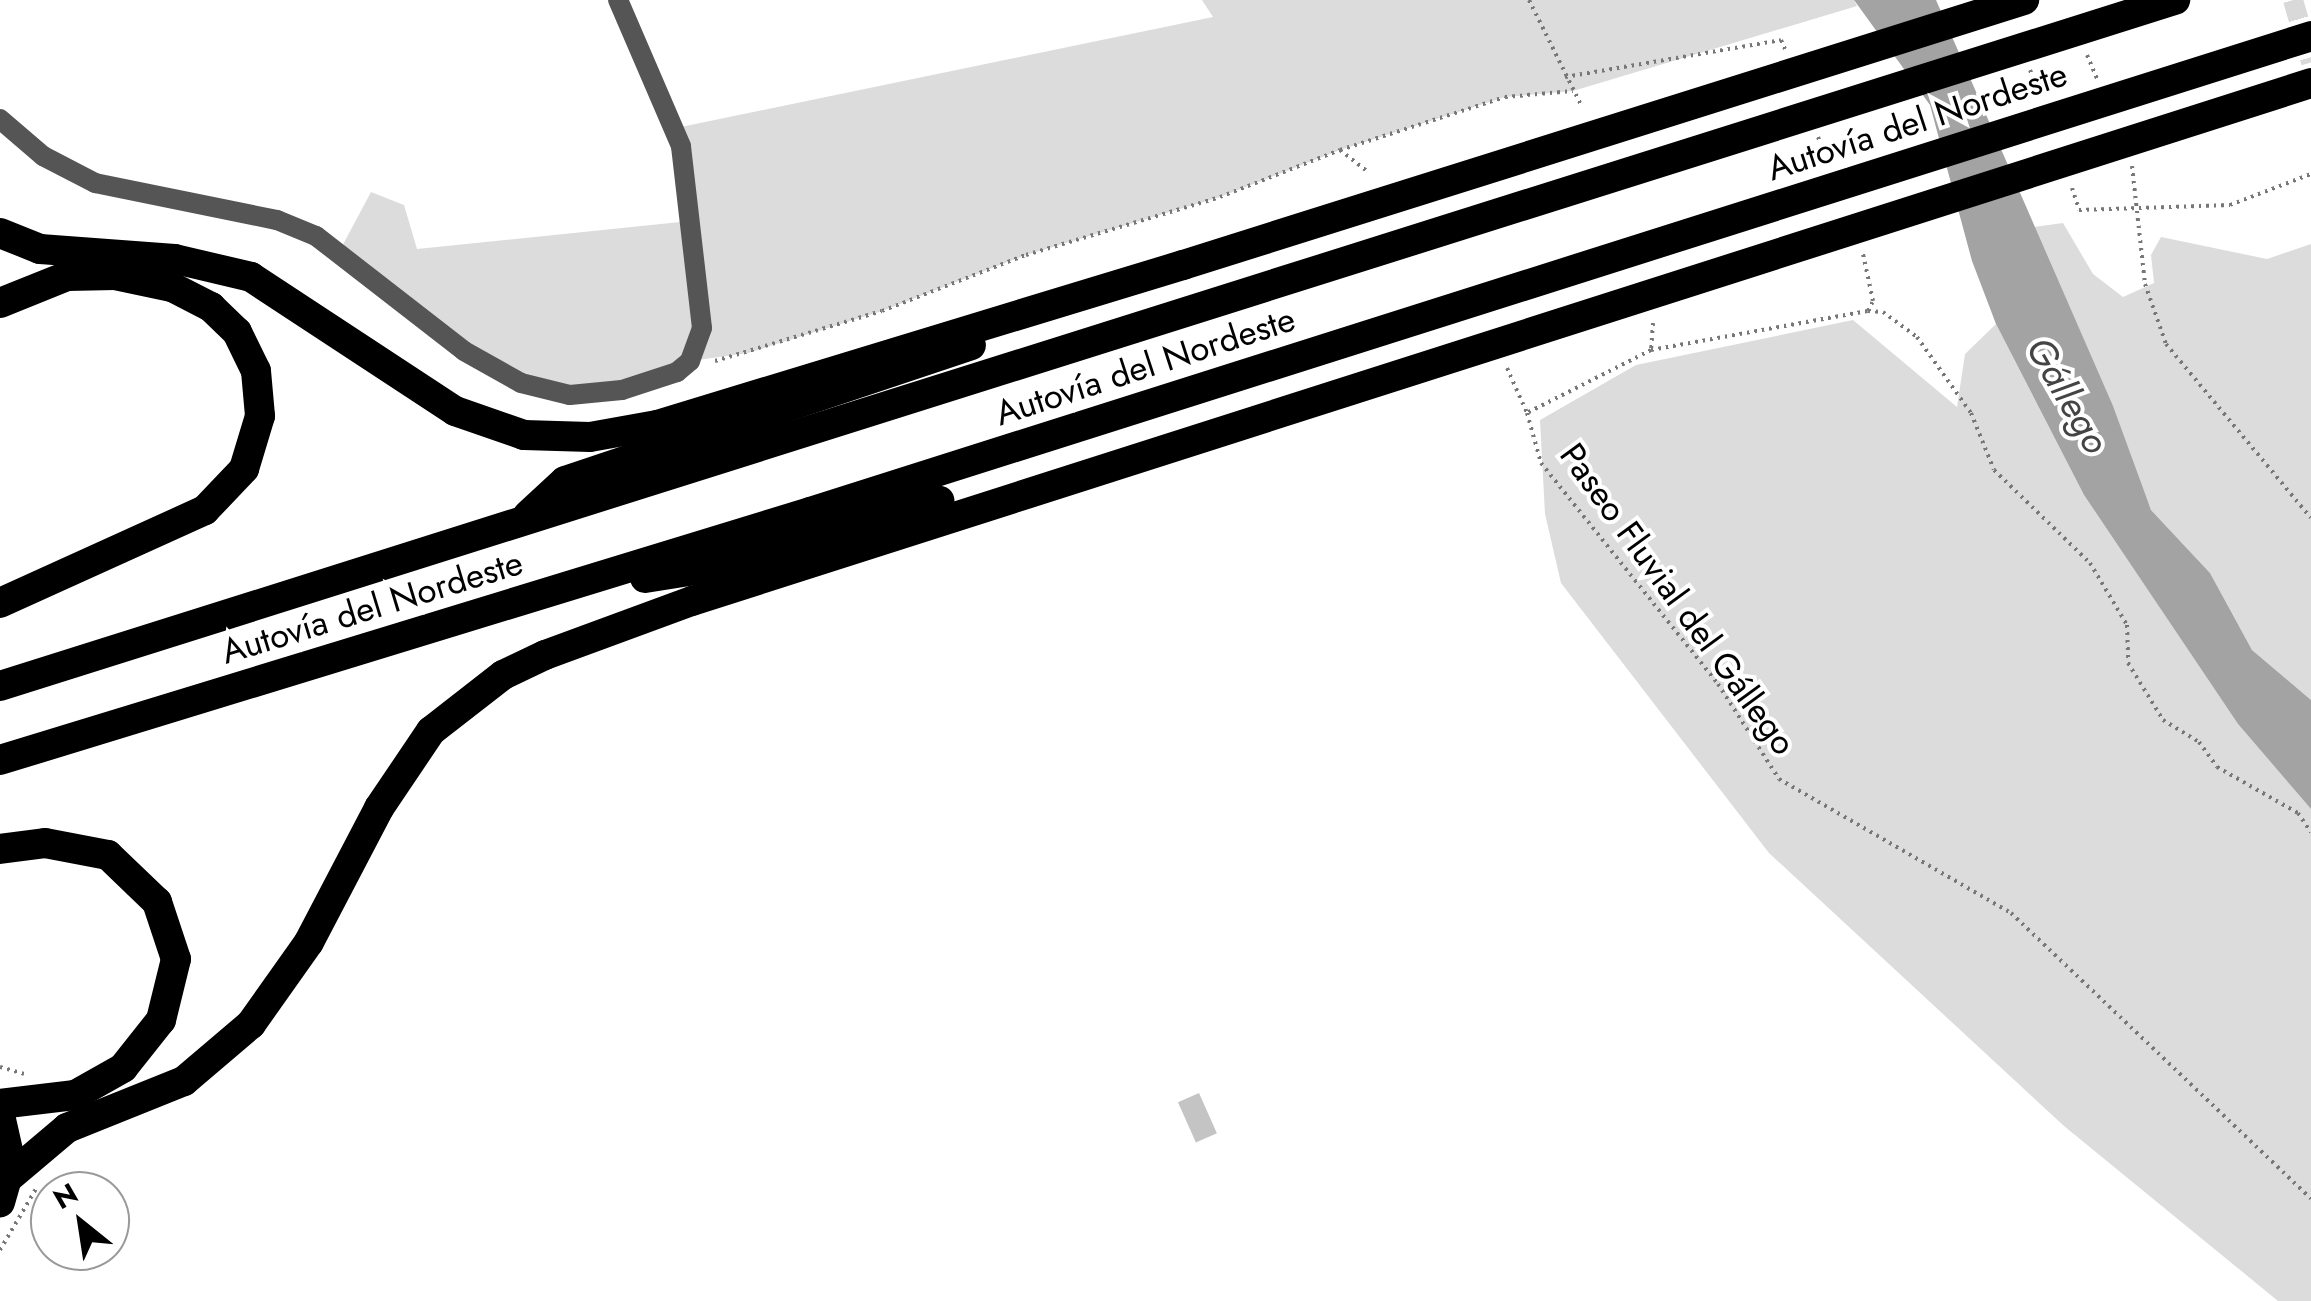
<!DOCTYPE html>
<html>
<head>
<meta charset="utf-8">
<style>
	body { margin:0 }
	#map { position:relative; width:2311px; height:1301px; overflow:hidden; background:#fff; font-family:Jost,sans-serif }
	div>[style] { position:absolute }
	.green>* { inset:0; background:#dcdcdc }
	.water>* { inset:0; background:#a3a3a3 }
	.building>* { inset:0; background:#c4c4c4; transform-origin:0 0 }
	.street-tunnel>* { height:20px; margin-top:-10px; transform-origin:0; background:repeating-linear-gradient(90deg,#d9d9d9 0 20px,transparent 0 30px) }
	.path>* { height:4px; margin-top:-2px; transform-origin:0; background:repeating-linear-gradient(90deg,#777 0 2.5px,transparent 0 7.5px) }
	.street>* { height:20px; margin:-10px; padding:0 10px; transform-origin:10px; border-radius:10px; background:#555 }
	.highway>* { height:30px; margin:-15px; padding:0 15px; transform-origin:15px; border-radius:15px; background:#000 }
	span { translate:-50% -50%; white-space:nowrap; text-align:center; line-height:1.15; -webkit-text-stroke:8px #fff; paint-order:stroke }
	.street-label { font-size:35px; color:#000 }
	.water-label { font-size:38px; color:#444; font-style:italic }
	.north { position:absolute; left:30px; top:1171px; width:100px; height:100px; box-sizing:border-box; background:#fff; border:2px solid #999; border-radius:50%; rotate:330deg; font-size:28px; font-weight:700; line-height:40px; text-align:center; color:#000 }
	.north::after { content:''; display:block; margin:auto; width:35px; height:45px; background:#000; clip-path:polygon(50% 0,100% 100%,50% 72%,0 100%) }
</style>
</head>
<body>
<div id="map">
	<div class="green">
		<i style="clip-path:polygon(1202px 0,1854px 0,1857px 6px,1573px 91px,1505px 97px,1340px 150px,1220px 197px,1026px 255px,882px 311px,748px 353px,690px 361px,622px 390px,521px 383px,339px 252px,371px 192px,404px 205px,417px 249px,690px 221px,676px 128px,1213px 17px)"></i>
		<i style="clip-path:polygon(2063px 223px,2093px 274px,2123px 297px,2154px 283px,2151px 255px,2161px 237px,2267px 259px,2311px 244px,2311px 700px,2252px 650px,2210px 573px,2151px 510px,2034px 227px)"></i>
		<i style="clip-path:polygon(1853px 320px,1957px 407px,1965px 354px,1996px 324px,2084px 495px,2238px 724px,2311px 809px,2311px 1301px,2278px 1301px,2064px 1126px,1769px 853px,1561px 583px,1545px 514px,1540px 420px,1636px 365px)"></i>
	</div>
	<div class="water">
		<i style="clip-path:polygon(1854px 0,1936px 0,2113px 406px,2151px 510px,2210px 573px,2252px 650px,2311px 700px,2311px 809px,2238px 724px,2084px 495px,1996px 324px,1972px 261px,1930px 105px)"></i>
	</div>
	<div class="building">
		<i style="left:1199px;top:1093px;width:44px;height:23px;rotate:66deg"></i>
	</div>
	<div class="street-tunnel">
		<i style="left:2293px;top:0;width:65px;rotate:73.8deg"></i>
	</div>
	<div class="path">
		<i style="left:1529px;top:0;width:119px;rotate:63.6deg"></i>
		<i style="left:2087px;top:55px;width:26px;rotate:67deg"></i>
		<i style="left:2030px;top:70px;width:26px;rotate:69deg"></i>
		<i style="left:1565px;top:77px;width:219px;rotate:-9.7deg"></i>
		<i style="left:1781px;top:40px;width:10px;rotate:66deg"></i>
		<i style="left:1818px;top:137px;width:26px;rotate:69deg"></i>
		<i style="left:1340px;top:150px;width:33px;rotate:38deg"></i>
		<i style="left:2132px;top:166px;width:119px;rotate:83.7deg"></i>
		<i style="left:2145px;top:284px;width:64px;rotate:70.7deg"></i>
		<i style="left:2166px;top:344px;width:226px;rotate:50.2deg"></i>
		<i style="left:2072px;top:188px;width:23px;rotate:72deg"></i>
		<i style="left:2079px;top:210px;width:151px;rotate:-1.9deg"></i>
		<i style="left:2230px;top:205px;width:87px;rotate:-20.9deg"></i>
		<i style="left:1868px;top:311px;width:15px;rotate:4deg"></i>
		<i style="left:1883px;top:312px;width:42px;rotate:36.3deg"></i>
		<i style="left:1917px;top:337px;width:93px;rotate:54.6deg"></i>
		<i style="left:1971px;top:413px;width:61px;rotate:68deg"></i>
		<i style="left:1994px;top:470px;width:134px;rotate:44.1deg"></i>
		<i style="left:2090px;top:563px;width:72px;rotate:59.2deg"></i>
		<i style="left:2127px;top:625px;width:38px;rotate:88deg"></i>
		<i style="left:2128px;top:663px;width:67px;rotate:58.4deg"></i>
		<i style="left:2163px;top:720px;width:42px;rotate:31.4deg"></i>
		<i style="left:2199px;top:742px;width:31px;rotate:54deg"></i>
		<i style="left:2217px;top:767px;width:93px;rotate:29.6deg"></i>
		<i style="left:2298px;top:813px;width:23px;rotate:56deg"></i>
		<i style="left:1653px;top:323px;width:27px;rotate:94deg"></i>
		<i style="left:1651px;top:350px;width:139px;rotate:153.1deg"></i>
		<i style="left:1527px;top:413px;width:52px;rotate:74.4deg"></i>
		<i style="left:1541px;top:463px;width:283px;rotate:51.3deg"></i>
		<i style="left:1718px;top:684px;width:113px;rotate:57.3deg"></i>
		<i style="left:1779px;top:779px;width:268px;rotate:30deg"></i>
		<i style="left:2011px;top:913px;width:414px;rotate:43.6deg"></i>
		<i style="left:1651px;top:350px;width:220px;rotate:-10.2deg"></i>
		<i style="left:1868px;top:311px;width:11px;rotate:-63deg"></i>
		<i style="left:1873px;top:301px;width:48px;rotate:-102deg"></i>
		<i style="left:715px;top:361px;width:174px;rotate:-16.7deg"></i>
		<i style="left:882px;top:311px;width:155px;rotate:-21.3deg"></i>
		<i style="left:1026px;top:255px;width:202px;rotate:-16.6deg"></i>
		<i style="left:1220px;top:197px;width:129px;rotate:-21.4deg"></i>
		<i style="left:1340px;top:150px;width:173px;rotate:-17.8deg"></i>
		<i style="left:1505px;top:97px;width:68px;rotate:-5deg"></i>
		<i style="left:1507px;top:368px;width:49px;rotate:66deg"></i>
		<i style="left:0;top:1067px;width:25px;rotate:16deg"></i>
		<i style="left:0;top:1250px;width:71px;rotate:-59.5deg"></i>
	</div>
	<div class="street">
		<i style="left:0;top:119px;width:57px;rotate:40.7deg"></i>
		<i style="left:43px;top:156px;width:59px;rotate:27.4deg"></i>
		<i style="left:95px;top:183px;width:186px;rotate:11.5deg"></i>
		<i style="left:277px;top:220px;width:42px;rotate:22.3deg"></i>
		<i style="left:316px;top:236px;width:187px;rotate:37.8deg"></i>
		<i style="left:464px;top:351px;width:65px;rotate:29.3deg"></i>
		<i style="left:521px;top:383px;width:50px;rotate:13.8deg"></i>
		<i style="left:570px;top:395px;width:52px;rotate:-5.5deg"></i>
		<i style="left:622px;top:390px;width:58px;rotate:-18.1deg"></i>
		<i style="left:677px;top:372px;width:17px;rotate:-40deg"></i>
		<i style="left:690px;top:361px;width:35px;rotate:-70deg"></i>
		<i style="left:702px;top:328px;width:183px;rotate:-96.6deg"></i>
		<i style="left:681px;top:146px;width:159px;rotate:-113.3deg"></i>
	</div>
	<div class="highway">
		<i style="left:0;top:233px;width:43px;rotate:21.8deg"></i>
		<i style="left:40px;top:249px;width:135px;rotate:4.2deg"></i>
		<i style="left:175px;top:259px;width:78px;rotate:13.3deg"></i>
		<i style="left:251px;top:277px;width:244px;rotate:33.3deg"></i>
		<i style="left:455px;top:411px;width:73px;rotate:19.2deg"></i>
		<i style="left:524px;top:435px;width:66px;rotate:1.7deg"></i>
		<i style="left:590px;top:437px;width:68px;rotate:-10.2deg"></i>
		<i style="left:657px;top:425px;width:550px;rotate:-16.92deg"></i>
		<i style="left:1183px;top:265px;width:882px;rotate:-17.49deg"></i>
		<i style="left:0;top:303px;width:72px;rotate:-21.9deg"></i>
		<i style="left:67px;top:276px;width:48px;rotate:-1.2deg"></i>
		<i style="left:115px;top:275px;width:58px;rotate:11.9deg"></i>
		<i style="left:172px;top:287px;width:44px;rotate:27.1deg"></i>
		<i style="left:211px;top:307px;width:36px;rotate:44deg"></i>
		<i style="left:237px;top:332px;width:43px;rotate:64deg"></i>
		<i style="left:256px;top:371px;width:45px;rotate:84.9deg"></i>
		<i style="left:260px;top:416px;width:55px;rotate:106.8deg"></i>
		<i style="left:244px;top:469px;width:57px;rotate:133.6deg"></i>
		<i style="left:205px;top:510px;width:225px;rotate:155.6deg"></i>
		<i style="left:528px;top:515px;width:50px;rotate:-42.6deg"></i>
		<i style="left:565px;top:481px;width:428px;rotate:-18.5deg"></i>
		<i style="left:645px;top:578px;width:64px;rotate:-9deg"></i>
		<i style="left:708px;top:568px;width:241px;rotate:-16.2deg"></i>
		<i style="left:0;top:686px;width:2281px;rotate:-17.51deg"></i>
		<i style="left:0;top:760px;width:847px;rotate:-17.02deg"></i>
		<i style="left:810px;top:512px;width:1575px;rotate:-17.59deg"></i>
		<i style="left:0;top:849px;width:45px;rotate:-7.6deg"></i>
		<i style="left:45px;top:843px;width:64px;rotate:10.8deg"></i>
		<i style="left:108px;top:855px;width:68px;rotate:43.8deg"></i>
		<i style="left:157px;top:902px;width:60px;rotate:71.6deg"></i>
		<i style="left:176px;top:959px;width:63px;rotate:103.8deg"></i>
		<i style="left:161px;top:1020px;width:61px;rotate:128.4deg"></i>
		<i style="left:123px;top:1068px;width:55px;rotate:150.6deg"></i>
		<i style="left:75px;top:1095px;width:76px;rotate:173.2deg"></i>
		<i style="left:0;top:1115px;width:50px;rotate:77.3deg"></i>
		<i style="left:11px;top:1164px;width:40px;rotate:106deg"></i>
		<i style="left:9px;top:1177px;width:76px;rotate:-40.2deg"></i>
		<i style="left:67px;top:1128px;width:126px;rotate:-21.9deg"></i>
		<i style="left:184px;top:1081px;width:88px;rotate:-40.4deg"></i>
		<i style="left:251px;top:1024px;width:100px;rotate:-54.7deg"></i>
		<i style="left:309px;top:942px;width:151px;rotate:-62.4deg"></i>
		<i style="left:379px;top:808px;width:93px;rotate:-56deg"></i>
		<i style="left:431px;top:731px;width:91px;rotate:-37.9deg"></i>
		<i style="left:503px;top:675px;width:47px;rotate:-25.5deg"></i>
		<i style="left:545px;top:655px;width:157px;rotate:-20.2deg"></i>
		<i style="left:692px;top:601px;width:1700px;rotate:-17.74deg"></i>
	</div>
	<div class="street-label">
		<span style="left:1917px;top:121px;rotate:-18deg">Autovía del Nordeste</span>
		<span style="left:1145px;top:366px;rotate:-18deg">Autovía del Nordeste</span>
		<span style="left:1678px;top:599px;rotate:54deg">Paseo Fluvial del Gállego</span>
		<span style="left:372px;top:607px;rotate:-17deg">Autovía del Nordeste</span>
	</div>
	<div class="water-label">
		<span style="left:2068px;top:395px;rotate:60deg">Gállego</span>
	</div>
	<div class="north">N</div>
</div>
</body>
</html>
